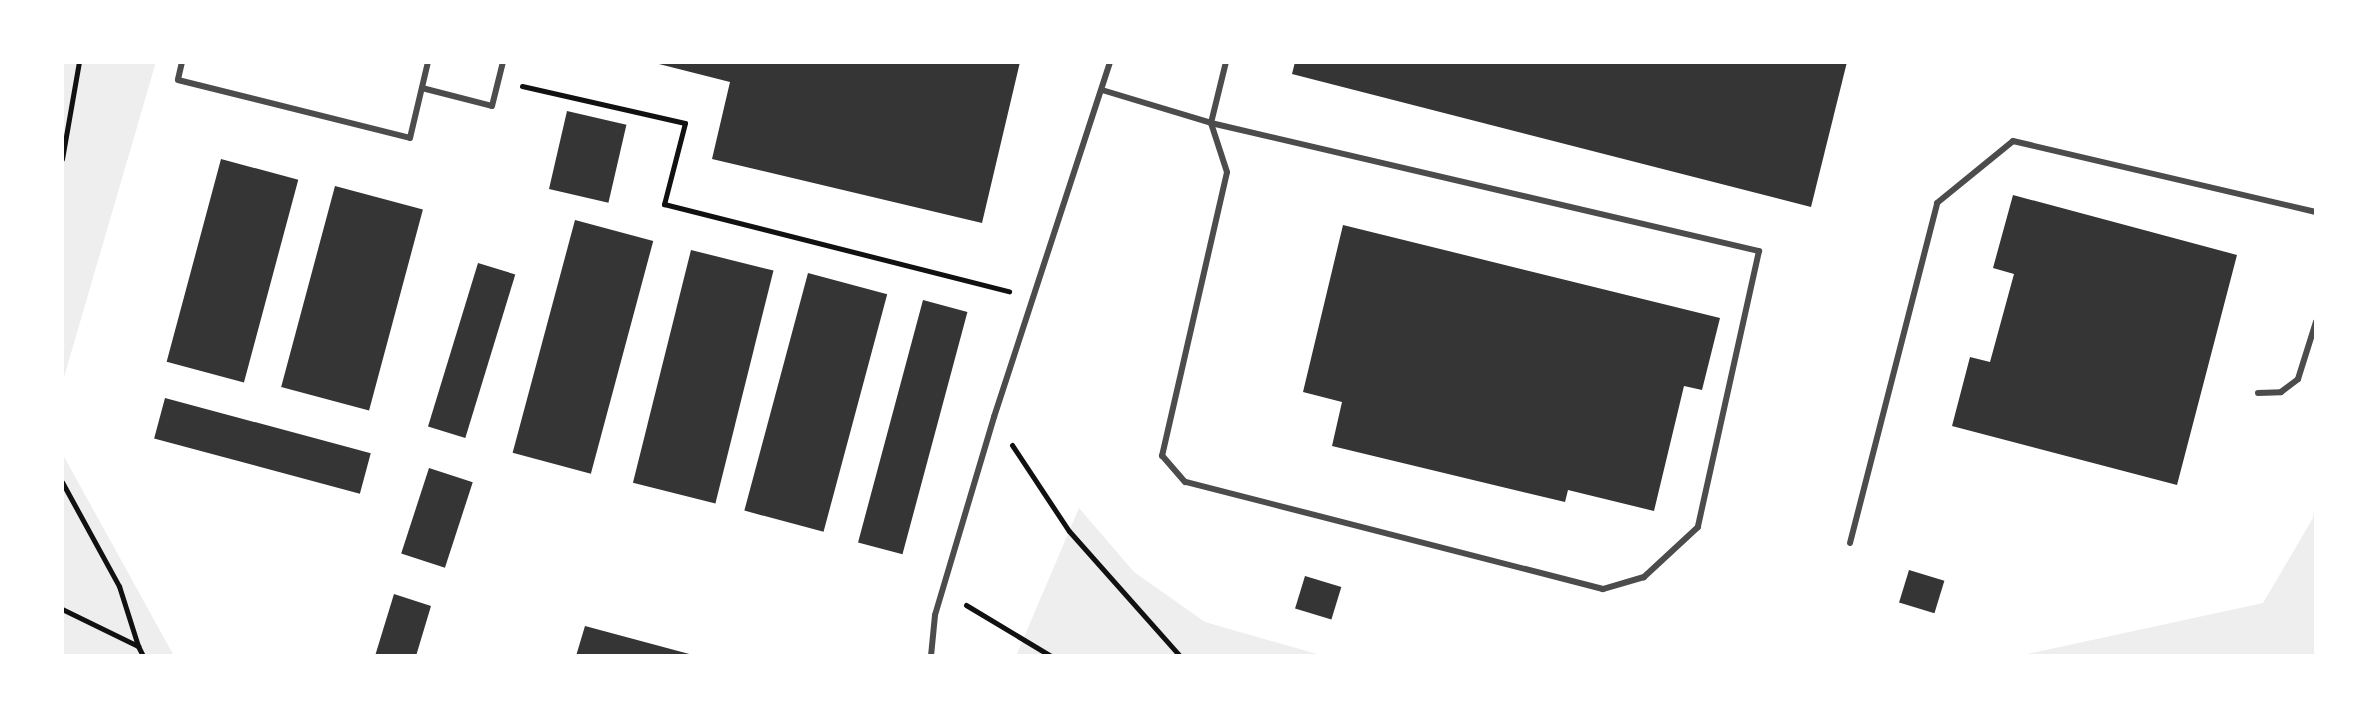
<!DOCTYPE html>
<html>
<head>
<meta charset="utf-8">
<style>
	body { margin:0 }
	#map { position:relative; width:2378px; height:718px; overflow:hidden; background:#fff; font-family:Arial,sans-serif }
	div>[style] { position:absolute }
	.green>* { inset:0; background:#eee }
	.building>* { inset:0; background:#353535; transform-origin:0 0 }
	.path>* { height:5px; margin:-2.5px; padding:0 2.5px; transform-origin:2.5px; border-radius:2.5px; background:#111 }
	.service>* { height:6px; margin:-3px; padding:0 3px; transform-origin:3px; border-radius:3px; background:#4c4c4c }
	span { translate:-50% -50%; white-space:nowrap; text-align:center; line-height:1.15; -webkit-text-stroke:6px #fff; paint-order:stroke }
	.frame { position:absolute; inset:0; border:64px solid #fff; pointer-events:none }
</style>
</head>
<body>
<div id="map">
	<div class="green">
		<i style="clip-path:polygon(62px 62px,156px 62px,62px 384px)"></i>
		<i style="clip-path:polygon(62px 453px,174px 656px,62px 656px)"></i>
		<i style="clip-path:polygon(2316px 493px,2316px 656px,2018px 656px,2263px 603px,2313px 518px)"></i>
		<i style="clip-path:polygon(1079px 508px,1134px 572px,1205px 622px,1324px 656px,1016px 656px)"></i>
	</div>
	<div class="building">
		<i style="clip-path:polygon(651px 62px,1020px 62px,982px 223px,712px 159px,730px 82px)"></i>
		<i style="clip-path:polygon(1295px 62px,1847px 62px,1811px 207px,1292px 74px)"></i>
		<i style="left:567px;top:111px;width:61px;height:80px;rotate:13deg"></i>
		<i style="left:221px;top:159px;width:80px;height:210px;rotate:15deg"></i>
		<i style="left:335px;top:186px;width:91px;height:208px;rotate:15deg"></i>
		<i style="clip-path:polygon(2013px 195px,2237px 255px,2177px 485px,1952px 426px,1970px 357px,1990px 362px,2014px 274px,1993px 268px)"></i>
		<i style="left:575px;top:220px;width:81px;height:241px;rotate:15deg"></i>
		<i style="clip-path:polygon(1343px 225px,1720px 318px,1702px 390px,1684px 386px,1654px 511px,1568px 490px,1565px 502px,1332px 446px,1342px 402px,1303px 392px)"></i>
		<i style="left:691px;top:250px;width:85px;height:240px;rotate:14deg"></i>
		<i style="left:478px;top:263px;width:39px;height:171px;rotate:17deg"></i>
		<i style="left:808px;top:273px;width:82px;height:246px;rotate:15deg"></i>
		<i style="left:923px;top:300px;width:46px;height:251px;rotate:15deg"></i>
		<i style="left:165px;top:398px;width:213px;height:42px;rotate:15deg"></i>
		<i style="left:429px;top:468px;width:46px;height:90px;rotate:18deg"></i>
		<i style="left:1909px;top:570px;width:37px;height:34px;rotate:17deg"></i>
		<i style="left:1305px;top:576px;width:38px;height:34px;rotate:17deg"></i>
		<i style="clip-path:polygon(394px 594px,431px 606px,416px 656px,375px 656px)"></i>
		<i style="clip-path:polygon(585px 626px,693px 655px,693px 656px,576px 656px)"></i>
	</div>
	<div class="path">
		<i style="left:522px;top:86px;width:167px;rotate:12.8deg"></i>
		<i style="left:685px;top:123px;width:84px;rotate:104.5deg"></i>
		<i style="left:664px;top:204px;width:356px;rotate:14.2deg"></i>
		<i style="left:62px;top:159px;width:98px;rotate:-80.1deg"></i>
		<i style="left:1012px;top:445px;width:103px;rotate:56.5deg"></i>
		<i style="left:1069px;top:531px;width:167px;rotate:48.4deg"></i>
		<i style="left:62px;top:482px;width:119px;rotate:61.3deg"></i>
		<i style="left:119px;top:586px;width:63px;rotate:72.4deg"></i>
		<i style="left:966px;top:605px;width:99px;rotate:31deg"></i>
		<i style="left:62px;top:609px;width:85px;rotate:26deg"></i>
		<i style="left:138px;top:646px;width:11px;rotate:63deg"></i>
	</div>
	<div class="service">
		<i style="left:182px;top:62px;width:18px;rotate:103deg"></i>
		<i style="left:178px;top:80px;width:239px;rotate:14deg"></i>
		<i style="left:410px;top:138px;width:78px;rotate:-76.7deg"></i>
		<i style="left:422px;top:88px;width:72px;rotate:14.4deg"></i>
		<i style="left:492px;top:106px;width:45px;rotate:-76deg"></i>
		<i style="left:1102px;top:90px;width:114px;rotate:16.8deg"></i>
		<i style="left:1211px;top:123px;width:563px;rotate:13.15deg"></i>
		<i style="left:1759px;top:251px;width:283px;rotate:102.5deg"></i>
		<i style="left:1698px;top:527px;width:74px;rotate:137.2deg"></i>
		<i style="left:1644px;top:577px;width:43px;rotate:163.7deg"></i>
		<i style="left:1603px;top:589px;width:431px;rotate:-165.6deg"></i>
		<i style="left:1185px;top:482px;width:35px;rotate:-131deg"></i>
		<i style="left:1162px;top:456px;width:291px;rotate:-77.1deg"></i>
		<i style="left:1227px;top:172px;width:52px;rotate:-108.1deg"></i>
		<i style="left:1211px;top:123px;width:63px;rotate:-76.2deg"></i>
		<i style="left:2258px;top:393px;width:23px;rotate:-2deg"></i>
		<i style="left:2281px;top:392px;width:21px;rotate:-37deg"></i>
		<i style="left:2298px;top:379px;width:60px;rotate:-72.5deg"></i>
		<i style="left:1850px;top:543px;width:351px;rotate:-75.6deg"></i>
		<i style="left:1937px;top:203px;width:98px;rotate:-39.2deg"></i>
		<i style="left:2013px;top:141px;width:311px;rotate:13.2deg"></i>
		<i style="left:931px;top:656px;width:41px;rotate:-84.4deg"></i>
		<i style="left:935px;top:615px;width:207px;rotate:-73.4deg"></i>
		<i style="left:994px;top:417px;width:373px;rotate:-71.9deg"></i>
	</div>
	<div class="frame"></div>
</div>
</body>
</html>
